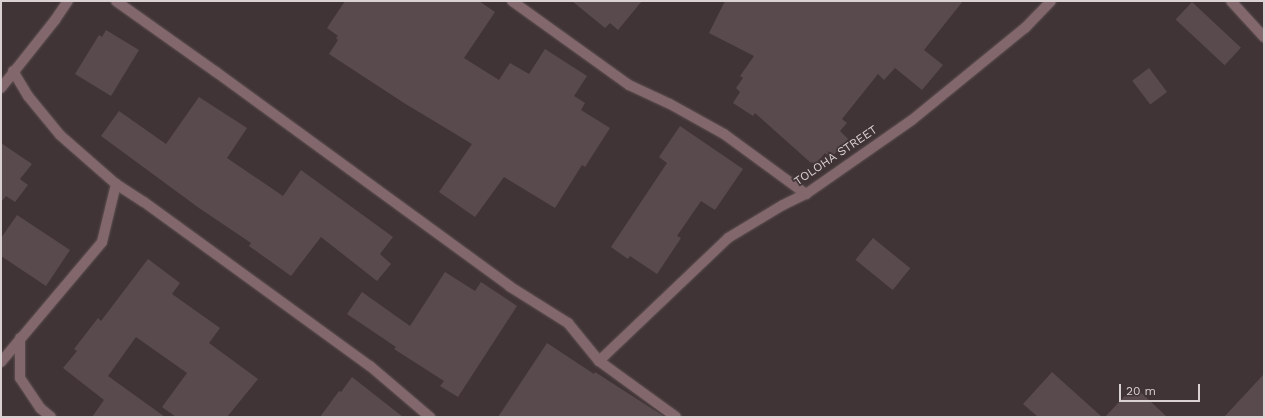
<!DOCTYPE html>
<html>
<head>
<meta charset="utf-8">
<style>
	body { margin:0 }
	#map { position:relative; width:1265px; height:418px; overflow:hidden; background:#413436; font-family:"Work Sans",sans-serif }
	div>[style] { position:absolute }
	.building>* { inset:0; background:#594b4d; transform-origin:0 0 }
	.roads { filter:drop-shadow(0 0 1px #5d5052) drop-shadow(0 0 1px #5d5052) }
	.minor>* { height:10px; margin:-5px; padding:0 5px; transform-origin:5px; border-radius:5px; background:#82676c }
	span { translate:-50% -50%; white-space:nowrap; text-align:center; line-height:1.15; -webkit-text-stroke:3.5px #413436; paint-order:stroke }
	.street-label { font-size:12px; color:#dad1d2 }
	.frame { position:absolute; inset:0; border:2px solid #dad1d2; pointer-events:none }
	.scale { position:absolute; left:1119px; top:384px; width:81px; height:18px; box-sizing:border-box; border:2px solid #dad1d2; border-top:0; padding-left:5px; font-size:12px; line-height:14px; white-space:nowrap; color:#dad1d2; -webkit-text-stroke:3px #413436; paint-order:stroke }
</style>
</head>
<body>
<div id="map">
	<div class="building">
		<i style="clip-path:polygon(345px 1px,479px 1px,495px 12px,464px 58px,499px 80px,510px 63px,529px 74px,545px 49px,587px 76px,574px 96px,585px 103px,581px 110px,610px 128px,585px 167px,582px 165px,555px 208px,504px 177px,475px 217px,439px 192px,472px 144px,404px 103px,329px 54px,338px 40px,336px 38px,338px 36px,327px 28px)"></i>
		<i style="clip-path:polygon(572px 1px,642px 1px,618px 30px,610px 23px,605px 28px)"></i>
		<i style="clip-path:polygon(725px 1px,963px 1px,924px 50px,943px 65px,922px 90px,895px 68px,884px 80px,878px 74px,842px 119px,847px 123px,840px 131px,848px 139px,831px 158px,825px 153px,815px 165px,812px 162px,811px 163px,755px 113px,753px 116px,733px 103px,740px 92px,736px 88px,743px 78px,740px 76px,754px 56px,709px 33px)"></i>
		<i style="left:1192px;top:2px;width:67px;height:24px;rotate:43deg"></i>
		<i style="clip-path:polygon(106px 30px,139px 50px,111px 96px,75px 74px,99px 35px,102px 37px)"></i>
		<i style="left:1149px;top:68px;width:30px;height:21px;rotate:53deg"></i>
		<i style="clip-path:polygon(199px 97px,247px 128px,227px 158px,283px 196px,301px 170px,393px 237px,380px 254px,391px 264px,377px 281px,321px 237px,291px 276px,249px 246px,251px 243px,199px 208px,101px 136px,119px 111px,166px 144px)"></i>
		<i style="clip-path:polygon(680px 126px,743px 169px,715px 210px,701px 201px,677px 236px,681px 238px,657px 274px,630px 256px,628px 259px,611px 247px,667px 163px,659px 157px)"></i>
		<i style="clip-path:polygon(1px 143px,32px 164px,20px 179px,28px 185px,15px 202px,6px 196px,1px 202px)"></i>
		<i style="clip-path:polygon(17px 215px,70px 250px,46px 286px,1px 256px,1px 238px)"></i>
		<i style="left:873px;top:238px;width:48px;height:28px;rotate:39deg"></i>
		<i style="clip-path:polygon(148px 259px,180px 283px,172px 294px,220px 328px,209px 343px,258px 379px,227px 417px,176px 417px,162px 407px,187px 373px,136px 337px,108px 376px,165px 417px,92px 417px,104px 400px,63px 368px,77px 351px,74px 349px,98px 318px,101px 321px)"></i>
		<i style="clip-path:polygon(445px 272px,475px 291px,481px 282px,517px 306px,458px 397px,440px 386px,444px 381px,394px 349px,396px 347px,347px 314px,362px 292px,410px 326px)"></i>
		<i style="clip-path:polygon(547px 343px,594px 374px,595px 372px,665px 417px,498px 417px)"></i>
		<i style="clip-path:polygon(1052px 372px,1102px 417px,1038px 417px,1023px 404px)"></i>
		<i style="clip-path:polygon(1264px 374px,1264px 417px,1224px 417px)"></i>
		<i style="clip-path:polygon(352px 377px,403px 417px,320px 417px,339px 391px,341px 392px)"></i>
		<i style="clip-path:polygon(1134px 386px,1167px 417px,1105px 417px)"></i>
	</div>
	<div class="roads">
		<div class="minor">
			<i style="left:116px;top:1px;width:123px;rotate:35.4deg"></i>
			<i style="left:216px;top:72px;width:363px;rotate:36.1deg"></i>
			<i style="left:509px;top:286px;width:70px;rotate:32.1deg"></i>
			<i style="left:568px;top:323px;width:49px;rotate:50.8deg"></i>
			<i style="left:599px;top:361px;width:95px;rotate:36deg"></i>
			<i style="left:512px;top:1px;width:144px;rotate:35.7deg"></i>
			<i style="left:629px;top:85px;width:45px;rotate:24.9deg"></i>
			<i style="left:670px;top:104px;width:62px;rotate:29.1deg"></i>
			<i style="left:724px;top:134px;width:102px;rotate:36.2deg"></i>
			<i style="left:1231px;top:1px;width:49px;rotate:47.5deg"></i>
			<i style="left:13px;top:71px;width:29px;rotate:59deg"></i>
			<i style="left:28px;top:96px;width:50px;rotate:50.6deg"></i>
			<i style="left:60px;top:135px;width:74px;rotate:41.2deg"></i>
			<i style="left:116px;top:184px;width:33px;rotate:33deg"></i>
			<i style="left:144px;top:202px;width:279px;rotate:36deg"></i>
			<i style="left:370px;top:366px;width:79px;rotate:40.4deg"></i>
			<i style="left:1px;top:88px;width:87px;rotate:-51.5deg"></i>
			<i style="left:55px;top:20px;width:23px;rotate:-56deg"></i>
			<i style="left:20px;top:338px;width:40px;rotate:90deg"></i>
			<i style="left:20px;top:378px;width:36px;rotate:56deg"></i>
			<i style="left:40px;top:408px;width:14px;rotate:39deg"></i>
			<i style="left:599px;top:361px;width:178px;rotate:-43.6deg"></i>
			<i style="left:728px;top:238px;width:64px;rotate:-31deg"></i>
			<i style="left:783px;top:205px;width:25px;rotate:-26deg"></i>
			<i style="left:806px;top:194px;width:129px;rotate:-34.9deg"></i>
			<i style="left:912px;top:120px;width:146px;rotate:-39.2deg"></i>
			<i style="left:1025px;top:28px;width:37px;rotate:-46deg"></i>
			<i style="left:1px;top:362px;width:157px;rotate:-49.9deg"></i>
			<i style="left:102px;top:242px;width:60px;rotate:-76.4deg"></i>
		</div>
	</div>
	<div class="street-label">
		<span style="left:836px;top:156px;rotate:-34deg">TOLOHA STREET</span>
	</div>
	<div class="frame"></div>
	<div class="scale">20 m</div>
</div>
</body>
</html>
